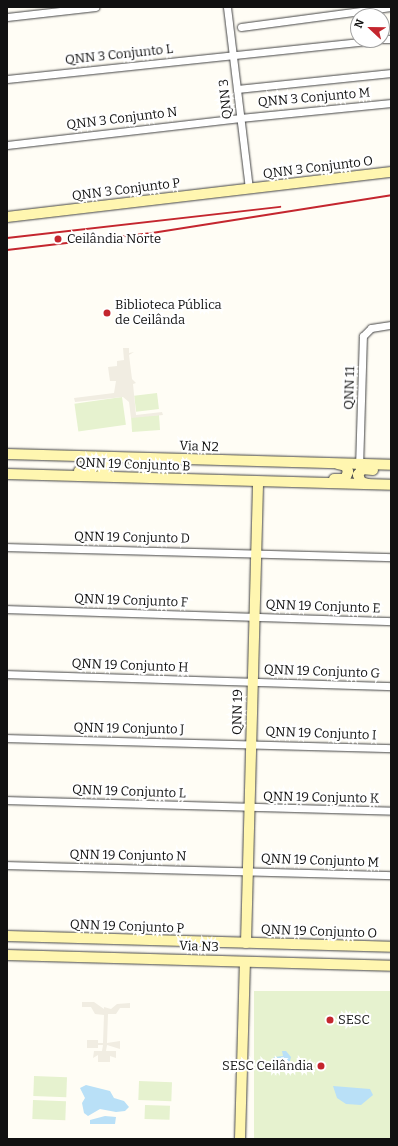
<!DOCTYPE html>
<html>
<head>
<meta charset="utf-8">
<style>
	body { margin:0 }
	#map { position:relative; width:398px; height:1146px; overflow:hidden; background:#fffdf5; font-family:Bitter,serif }
	div>[style] { position:absolute }
	.pitch>* { inset:0; background:#e6f2cf; transform-origin:0 0 }
	.plaza>* { inset:0; background:#f1ede2 }
	.water>* { inset:0; background:#b9e0f7 }
	.roads { filter:drop-shadow(0 0 1px #444) drop-shadow(0 0 1px #444) }
	.street>* { height:7px; margin:-3.5px; padding:0 3.5px; transform-origin:3.5px; border-radius:3.5px; background:#fff }
	.secondary>* { height:10px; margin:-5px; padding:0 5px; transform-origin:5px; border-radius:5px; background:#fff6b0 }
	.rail>* { height:2px; margin:-1px; padding:0 1px; transform-origin:1px; border-radius:1px; background:#c4262e }
	.dots>* { width:11px; height:11px; translate:-50% -50%; box-sizing:border-box; border:2px solid #fff; border-radius:50% }
	span { translate:-50% -50%; white-space:nowrap; text-align:center; line-height:1.15; -webkit-text-stroke:4px #fff; paint-order:stroke }
	.street-label { font-size:13px; color:#111 }
	.poi-label { font-size:13px; color:#111 }
	.left { translate:0 -50%; text-align:left }
	.right { translate:-100% -50%; text-align:right }
	.frame { position:absolute; inset:0; border:8px solid #111; pointer-events:none }
	.north { position:absolute; left:350px; top:8px; width:40px; height:40px; box-sizing:border-box; background:#fff; border:1px solid #a0a0a0; border-radius:50%; rotate:292deg; font-size:11px; font-weight:700; line-height:16px; text-align:center; color:#111 }
	.north::after { content:''; display:block; margin:auto; width:14px; height:18px; background:#c4262e; clip-path:polygon(50% 0,100% 100%,50% 72%,0 100%) }
</style>
</head>
<body>
<div id="map">
	<div class="pitch">
		<i style="left:157px;top:393px;width:16px;height:23px;rotate:83deg"></i>
		<i style="left:122px;top:397px;width:28px;height:48px;rotate:82deg"></i>
		<i style="left:159px;top:415px;width:15px;height:28px;rotate:86deg"></i>
		<i style="left:254px;top:991px;width:137px;height:148px"></i>
		<i style="left:34px;top:1076px;width:33px;height:20px;rotate:2deg"></i>
		<i style="left:139px;top:1081px;width:33px;height:19px;rotate:2deg"></i>
		<i style="left:33px;top:1100px;width:33px;height:19px;rotate:2deg"></i>
		<i style="left:145px;top:1105px;width:25px;height:14px;rotate:2deg"></i>
	</div>
	<div class="plaza">
		<i style="clip-path:polygon(123px 348px,129px 348px,129px 353px,134px 352px,129px 355px,132px 379px,136px 383px,133px 384px,136px 415px,162px 412px,163px 415px,131px 418px,129px 402px,123px 397px,75px 402px,74px 398px,114px 393px,116px 381px,110px 381px,108px 367px,117px 366px,117px 361px,124px 360px)"></i>
		<i style="clip-path:polygon(82px 1002px,94px 1002px,104px 1009px,104px 1007px,111px 1009px,117px 1004px,130px 1003px,130px 1008px,120px 1008px,116px 1014px,108px 1014px,107px 1043px,120px 1041px,120px 1049px,107px 1045px,106px 1051px,116px 1051px,116px 1058px,110px 1056px,110px 1062px,98px 1062px,98px 1055px,93px 1058px,94px 1051px,102px 1051px,103px 1045px,98px 1045px,98px 1048px,87px 1048px,87px 1040px,98px 1040px,98px 1043px,103px 1043px,104px 1015px,95px 1014px,91px 1007px,82px 1007px)"></i>
	</div>
	<div class="water">
		<i style="clip-path:polygon(282px 1051px,286px 1051px,291px 1057px,288px 1069px,272px 1063px,274px 1057px,283px 1056px)"></i>
		<i style="clip-path:polygon(86px 1085px,110px 1091px,114px 1098px,124px 1101px,129px 1107px,125px 1111px,116px 1112px,100px 1109px,88px 1116px,84px 1113px,82px 1103px,85px 1098px,80px 1088px)"></i>
		<i style="clip-path:polygon(333px 1086px,370px 1089px,373px 1095px,361px 1105px,346px 1104px,337px 1098px)"></i>
		<i style="clip-path:polygon(105px 1116px,116px 1117px,115px 1124px,90px 1124px,90px 1120px)"></i>
	</div>
	<div class="roads">
		<div class="street">
			<i style="left:227px;top:7px;width:183px;rotate:83.1deg"></i>
			<i style="left:7px;top:17px;width:89px;rotate:-6.5deg"></i>
			<i style="left:241px;top:27px;width:151px;rotate:-7.6deg"></i>
			<i style="left:382px;top:39px;width:9px"></i>
			<i style="left:7px;top:79px;width:372px;rotate:-6deg"></i>
			<i style="left:237px;top:89px;width:155px;rotate:-5.9deg"></i>
			<i style="left:7px;top:145px;width:235px;rotate:-6.6deg"></i>
			<i style="left:240px;top:118px;width:152px;rotate:-5.7deg"></i>
			<i style="left:359px;top:468px;width:132px;rotate:-88.3deg"></i>
			<i style="left:363px;top:336px;width:11px;rotate:-45deg"></i>
			<i style="left:371px;top:328px;width:20px;rotate:-9deg"></i>
			<i style="left:7px;top:547px;width:384px;rotate:1.5deg"></i>
			<i style="left:7px;top:609px;width:384px;rotate:1.8deg"></i>
			<i style="left:7px;top:674px;width:384px;rotate:1.8deg"></i>
			<i style="left:7px;top:738px;width:384px;rotate:1.5deg"></i>
			<i style="left:7px;top:800px;width:384px;rotate:1.6deg"></i>
			<i style="left:7px;top:865px;width:384px;rotate:1.5deg"></i>
		</div>
		<div class="secondary">
			<i style="left:7px;top:217px;width:387px;rotate:-6.7deg"></i>
			<i style="left:7px;top:454px;width:384px;rotate:1.6deg"></i>
			<i style="left:79px;top:471px;width:13px;rotate:-9deg"></i>
			<i style="left:92px;top:469px;width:8px;rotate:-90deg"></i>
			<i style="left:92px;top:461px;width:9px;rotate:-153deg"></i>
			<i style="left:7px;top:474px;width:384px;rotate:1.6deg"></i>
			<i style="left:110px;top:476px;width:8px;rotate:-157deg"></i>
			<i style="left:103px;top:473px;width:5px;rotate:-101deg"></i>
			<i style="left:102px;top:468px;width:8px;rotate:-67deg"></i>
			<i style="left:105px;top:461px;width:11px;rotate:5deg"></i>
			<i style="left:334px;top:479px;width:11px"></i>
			<i style="left:345px;top:479px;width:8px;rotate:-67deg"></i>
			<i style="left:348px;top:472px;width:6px;rotate:-108deg"></i>
			<i style="left:346px;top:466px;width:8px;rotate:-166deg"></i>
			<i style="left:368px;top:484px;width:7px;rotate:-164deg"></i>
			<i style="left:361px;top:482px;width:8px;rotate:-113deg"></i>
			<i style="left:358px;top:475px;width:7px;rotate:-56deg"></i>
			<i style="left:362px;top:469px;width:11px;rotate:5deg"></i>
			<i style="left:7px;top:936px;width:384px;rotate:1.6deg"></i>
			<i style="left:246px;top:943px;width:461px;rotate:-88.5deg"></i>
			<i style="left:7px;top:955px;width:384px;rotate:1.6deg"></i>
			<i style="left:240px;top:1139px;width:177px;rotate:-88.4deg"></i>
		</div>
	</div>
	<div class="rail">
		<i style="left:7px;top:238px;width:275px;rotate:-6.5deg"></i>
		<i style="left:7px;top:250px;width:146px;rotate:-6.7deg"></i>
		<i style="left:152px;top:233px;width:242px;rotate:-9deg"></i>
	</div>
	<div class="dots">
		<i style="left:58px;top:239px;background:#c4262e"></i>
		<i style="left:107px;top:313px;background:#c4262e"></i>
		<i style="left:330px;top:1020px;background:#c4262e"></i>
		<i style="left:321px;top:1066px;background:#c4262e"></i>
	</div>
	<div class="street-label">
		<span style="left:119px;top:55px;rotate:-6deg">QNN 3 Conjunto L</span>
		<span style="left:314px;top:98px;rotate:-5deg">QNN 3 Conjunto M</span>
		<span style="left:226px;top:99px;rotate:-96deg">QNN 3</span>
		<span style="left:122px;top:119px;rotate:-7deg">QNN 3 Conjunto N</span>
		<span style="left:318px;top:168px;rotate:-7deg">QNN 3 Conjunto O</span>
		<span style="left:126px;top:190px;rotate:-7deg">QNN 3 Conjunto P</span>
		<span style="left:350px;top:388px;rotate:-88deg">QNN 11</span>
		<span style="left:199px;top:447px;rotate:2deg">Via N2</span>
		<span style="left:133px;top:465px;rotate:2deg">QNN 19 Conjunto B</span>
		<span style="left:132px;top:538px;rotate:1deg">QNN 19 Conjunto D</span>
		<span style="left:131px;top:601px;rotate:2deg">QNN 19 Conjunto F</span>
		<span style="left:323px;top:607px;rotate:2deg">QNN 19 Conjunto E</span>
		<span style="left:130px;top:666px;rotate:2deg">QNN 19 Conjunto H</span>
		<span style="left:322px;top:672px;rotate:2deg">QNN 19 Conjunto G</span>
		<span style="left:238px;top:712px;rotate:-89deg">QNN 19</span>
		<span style="left:129px;top:729px;rotate:1deg">QNN 19 Conjunto J</span>
		<span style="left:321px;top:734px;rotate:2deg">QNN 19 Conjunto I</span>
		<span style="left:129px;top:792px;rotate:2deg">QNN 19 Conjunto L</span>
		<span style="left:321px;top:798px;rotate:1deg">QNN 19 Conjunto K</span>
		<span style="left:128px;top:856px;rotate:1deg">QNN 19 Conjunto N</span>
		<span style="left:320px;top:861px;rotate:2deg">QNN 19 Conjunto M</span>
		<span style="left:127px;top:927px;rotate:2deg">QNN 19 Conjunto P</span>
		<span style="left:319px;top:932px;rotate:2deg">QNN 19 Conjunto O</span>
		<span style="left:199px;top:947px;rotate:2deg">Via N3</span>
	</div>
	<div class="poi-label">
		<span class="left" style="left:67px;top:239px">Ceilândia Norte</span>
		<span class="left" style="left:115px;top:313px">Biblioteca Pública<br>de Ceilânda</span>
		<span class="left" style="left:338px;top:1020px">SESC</span>
		<span class="right" style="left:313px;top:1066px">SESC Ceilândia</span>
	</div>
	<div class="frame"></div>
	<div class="north">N</div>
</div>
</body>
</html>
